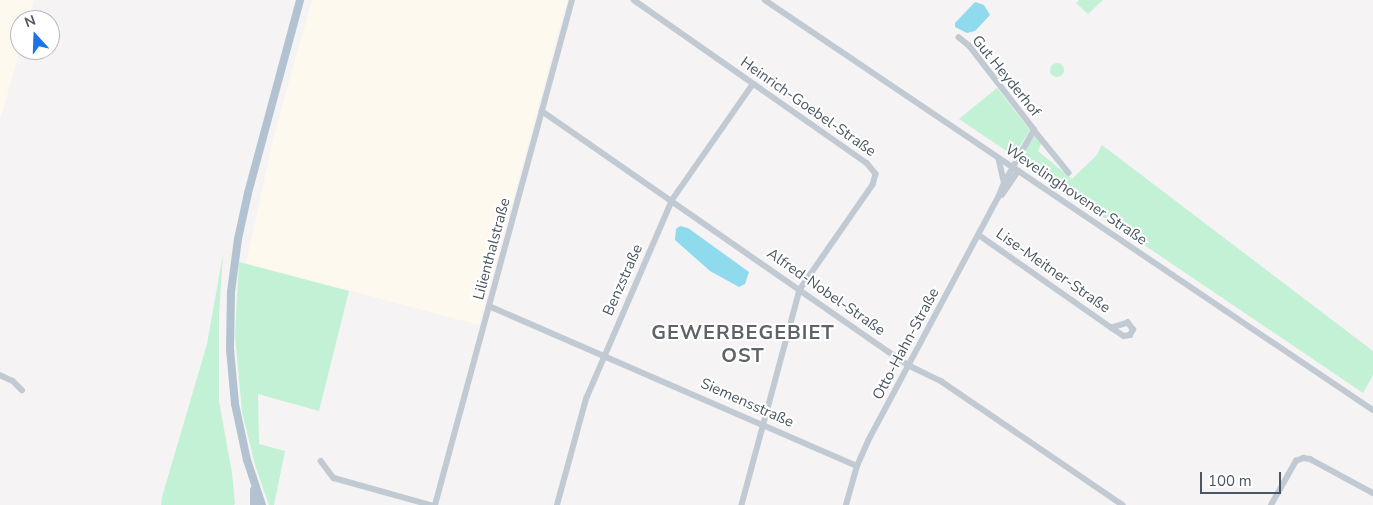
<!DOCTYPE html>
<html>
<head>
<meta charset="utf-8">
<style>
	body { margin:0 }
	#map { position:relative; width:1373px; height:505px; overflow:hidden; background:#f5f3f3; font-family:"Nunito Sans",sans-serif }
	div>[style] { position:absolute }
	.commercial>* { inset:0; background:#fdf9ef }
	.green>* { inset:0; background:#c3f1d5 }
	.round { border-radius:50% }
	.water>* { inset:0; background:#90daee }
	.minor>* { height:5.5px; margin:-2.75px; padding:0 2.75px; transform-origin:2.75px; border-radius:2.75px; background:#c1cad2 }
	.major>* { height:8px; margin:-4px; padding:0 4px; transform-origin:4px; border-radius:4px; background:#b3c2d1 }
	span { translate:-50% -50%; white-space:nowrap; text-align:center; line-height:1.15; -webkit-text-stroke:4px #fff; paint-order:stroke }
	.street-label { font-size:15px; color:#4a5661 }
	.district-label { font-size:20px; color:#5f6368; font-weight:700; letter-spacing:1px }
	.north { position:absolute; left:10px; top:10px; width:50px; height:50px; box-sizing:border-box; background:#fff; border:1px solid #b7bbc0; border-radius:50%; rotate:340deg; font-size:14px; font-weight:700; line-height:20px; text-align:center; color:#4a5661 }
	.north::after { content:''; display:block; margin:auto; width:18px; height:22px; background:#1a73e8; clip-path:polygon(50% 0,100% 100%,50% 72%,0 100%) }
	.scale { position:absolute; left:1200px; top:472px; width:81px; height:22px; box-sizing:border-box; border:2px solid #4a5661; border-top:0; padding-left:6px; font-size:15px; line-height:18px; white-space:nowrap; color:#4a5661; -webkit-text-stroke:4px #fff; paint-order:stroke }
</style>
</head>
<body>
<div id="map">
	<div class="commercial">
		<i style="clip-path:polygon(0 0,34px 0,29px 20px,20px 20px,20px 50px,0 120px)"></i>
		<i style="clip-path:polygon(312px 0,567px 0,479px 325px,246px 263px,274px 135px)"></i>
	</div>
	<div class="green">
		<i style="clip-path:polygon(1079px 0,1103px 0,1088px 14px,1076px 3px)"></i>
		<i class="round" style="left:1050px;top:63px;width:14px;height:14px"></i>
		<i style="clip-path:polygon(997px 88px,1030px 130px,1014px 156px,959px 119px)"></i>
		<i style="clip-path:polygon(1035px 136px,1042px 142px,1038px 151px,1072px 179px,1096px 156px,1102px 145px,1373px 351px,1373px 375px,1363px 393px,1020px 161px,1020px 159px,1032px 137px)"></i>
		<i style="clip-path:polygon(223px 254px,219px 315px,219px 401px,232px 473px,235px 503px,234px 505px,161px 505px,162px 497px,207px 344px)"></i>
		<i style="clip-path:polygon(239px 262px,349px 291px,319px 411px,258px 394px,259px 444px,285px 451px,274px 505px,269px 505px,255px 465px,242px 412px,235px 335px)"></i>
	</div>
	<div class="water">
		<i style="clip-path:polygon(975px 2px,984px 5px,990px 15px,975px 31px,967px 33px,955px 27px,955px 23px)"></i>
		<i style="clip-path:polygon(680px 226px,688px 228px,749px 272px,745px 284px,739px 287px,710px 271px,675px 240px,676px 229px)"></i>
	</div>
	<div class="minor">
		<i style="left:634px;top:0;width:284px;rotate:35deg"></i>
		<i style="left:867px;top:163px;width:14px;rotate:51deg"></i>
		<i style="left:876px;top:174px;width:11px;rotate:105deg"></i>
		<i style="left:873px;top:185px;width:128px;rotate:124.8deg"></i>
		<i style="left:800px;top:290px;width:223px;rotate:105.1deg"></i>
		<i style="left:765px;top:0;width:733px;rotate:33.99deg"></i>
		<i style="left:542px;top:111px;width:422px;rotate:34.8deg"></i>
		<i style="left:889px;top:352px;width:23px;rotate:34deg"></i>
		<i style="left:908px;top:365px;width:37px;rotate:26deg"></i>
		<i style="left:941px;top:381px;width:220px;rotate:34.3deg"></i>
		<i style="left:1034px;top:130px;width:55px;rotate:50.9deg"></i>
		<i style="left:999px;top:159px;width:23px;rotate:77deg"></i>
		<i style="left:1002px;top:195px;width:29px;rotate:-56deg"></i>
		<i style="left:979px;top:235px;width:162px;rotate:35deg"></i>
		<i style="left:1112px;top:328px;width:14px;rotate:34deg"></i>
		<i style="left:1124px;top:336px;width:6px;rotate:-9deg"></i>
		<i style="left:1130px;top:335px;width:6px;rotate:-59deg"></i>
		<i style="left:1133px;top:330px;width:9px;rotate:-126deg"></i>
		<i style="left:1128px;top:323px;width:17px;rotate:163deg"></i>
		<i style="left:489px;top:306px;width:401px;rotate:23.5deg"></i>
		<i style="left:0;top:375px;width:14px;rotate:25deg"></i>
		<i style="left:13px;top:381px;width:13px;rotate:45deg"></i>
		<i style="left:321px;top:461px;width:21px;rotate:53deg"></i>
		<i style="left:334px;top:478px;width:101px;rotate:15.6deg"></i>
		<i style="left:435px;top:505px;width:523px;rotate:-74.82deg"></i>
		<i style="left:557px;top:505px;width:110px;rotate:-74.7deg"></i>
		<i style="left:586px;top:399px;width:217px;rotate:-66.6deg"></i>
		<i style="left:672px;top:200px;width:141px;rotate:-55.1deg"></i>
		<i style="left:846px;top:505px;width:41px;rotate:-74.2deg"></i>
		<i style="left:857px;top:466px;width:27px;rotate:-66deg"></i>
		<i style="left:868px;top:441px;width:276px;rotate:-61.9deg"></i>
		<i style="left:998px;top:198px;width:16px;rotate:-68deg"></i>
		<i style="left:1004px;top:183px;width:61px;rotate:-60.5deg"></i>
		<i style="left:1034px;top:130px;width:106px;rotate:-127.7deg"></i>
		<i style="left:969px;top:46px;width:13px;rotate:-141deg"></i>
		<i style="left:1271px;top:505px;width:51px;rotate:-60.4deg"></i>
		<i style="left:1296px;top:461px;width:8px;rotate:-23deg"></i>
		<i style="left:1303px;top:458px;width:7px;rotate:8deg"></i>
		<i style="left:1310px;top:459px;width:72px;rotate:28.4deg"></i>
	</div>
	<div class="major">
		<i style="left:254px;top:505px;width:15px;rotate:-90deg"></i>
		<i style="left:262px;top:505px;width:47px;rotate:-108.4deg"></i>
		<i style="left:247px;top:460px;width:57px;rotate:-102.1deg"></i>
		<i style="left:235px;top:404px;width:55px;rotate:-95.2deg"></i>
		<i style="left:230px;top:349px;width:57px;rotate:-89deg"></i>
		<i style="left:231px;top:292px;width:53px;rotate:-82.5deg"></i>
		<i style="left:238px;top:239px;width:47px;rotate:-77.7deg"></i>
		<i style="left:248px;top:193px;width:200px;rotate:-74.9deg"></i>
	</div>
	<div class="street-label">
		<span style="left:1006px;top:76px;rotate:51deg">Gut Heyderhof</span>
		<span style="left:808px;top:107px;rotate:35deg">Heinrich-Goebel-Straße</span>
		<span style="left:1076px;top:195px;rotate:34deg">Wevelinghovener Straße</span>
		<span style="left:492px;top:249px;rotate:-75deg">Lilienthalstraße</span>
		<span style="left:1053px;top:271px;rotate:35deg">Lise-Meitner-Straße</span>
		<span style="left:623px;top:280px;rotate:-66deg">Benzstraße</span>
		<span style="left:826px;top:292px;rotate:35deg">Alfred-Nobel-Straße</span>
		<span style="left:906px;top:344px;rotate:-62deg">Otto-Hahn-Straße</span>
		<span style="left:747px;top:403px;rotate:24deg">Siemensstraße</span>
	</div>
	<div class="district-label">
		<span style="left:743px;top:344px">GEWERBEGEBIET<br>OST</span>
	</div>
	<div class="north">N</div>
	<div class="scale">100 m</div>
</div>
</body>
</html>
